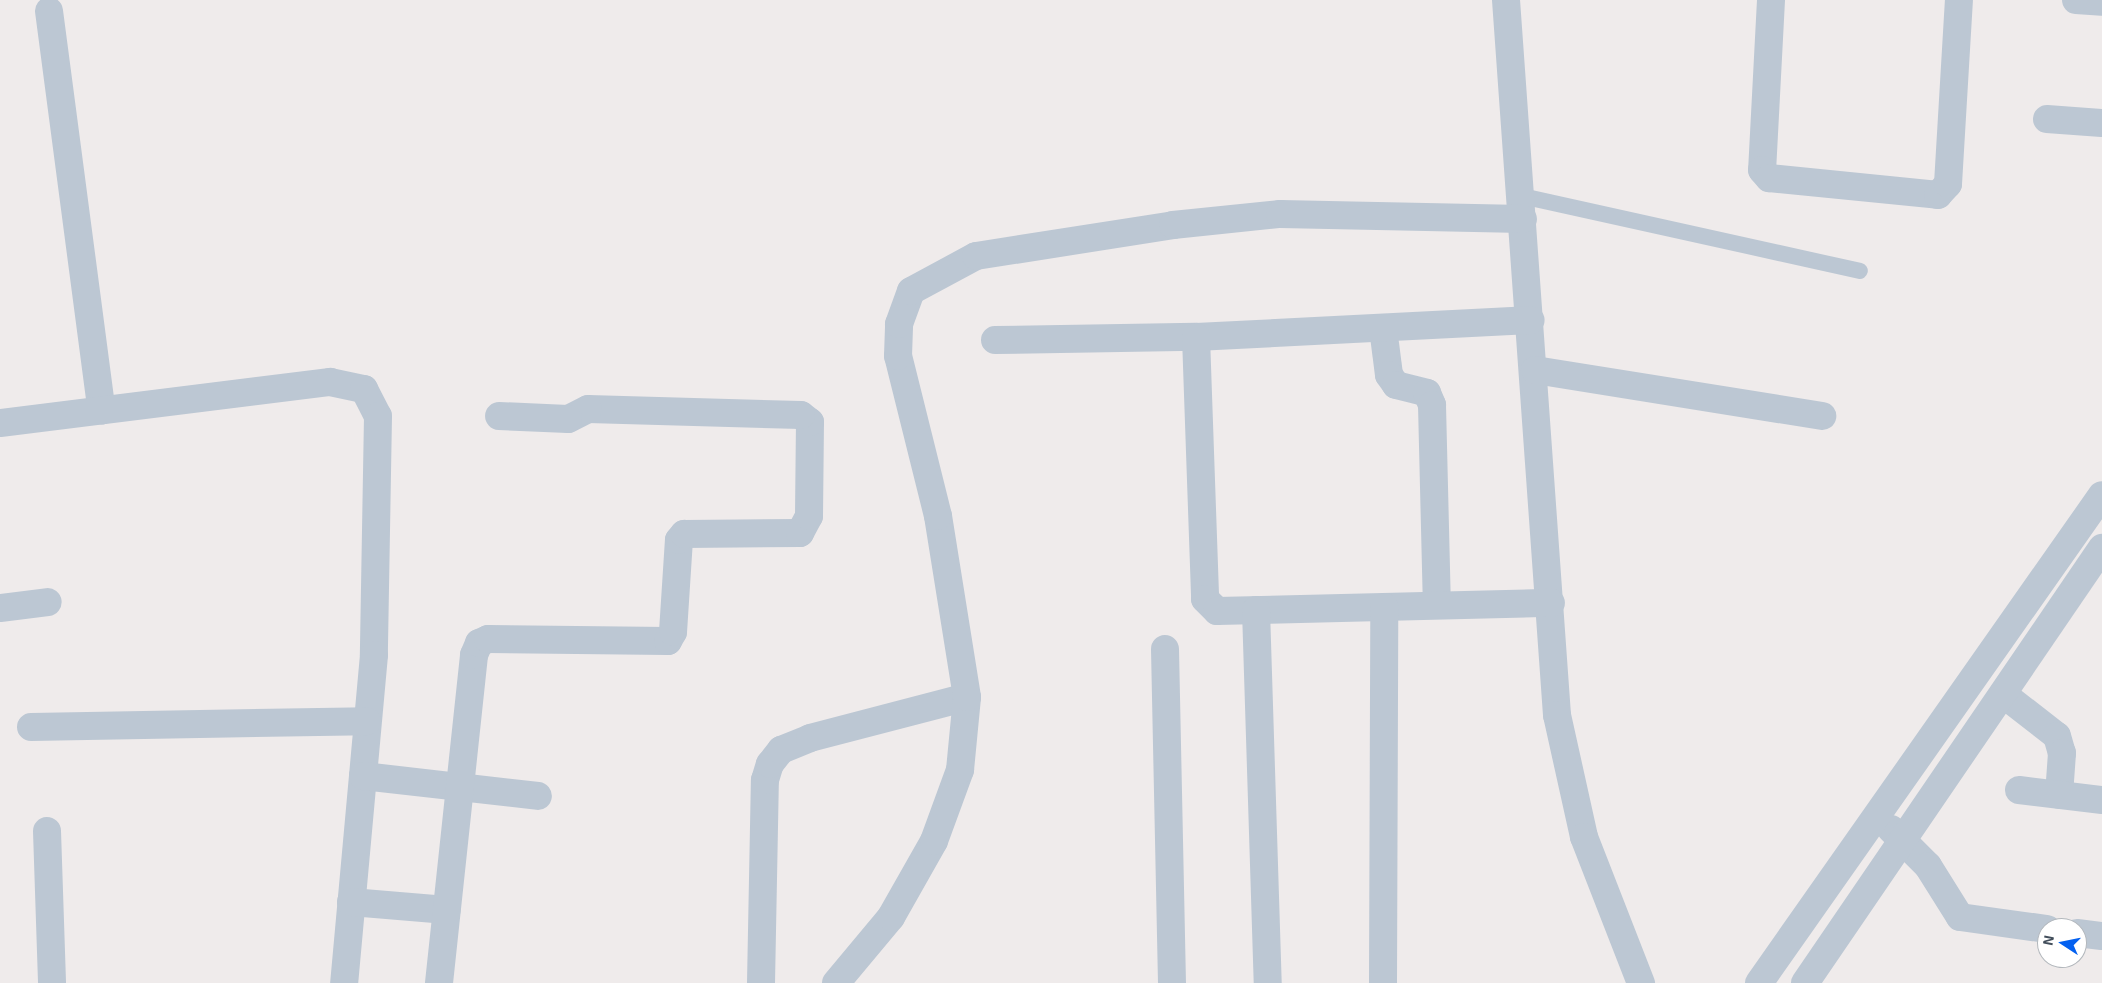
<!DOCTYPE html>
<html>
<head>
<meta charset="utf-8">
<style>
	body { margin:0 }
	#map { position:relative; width:2102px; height:983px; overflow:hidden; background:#efebeb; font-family:"Exo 2",sans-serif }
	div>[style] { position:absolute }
	.service>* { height:16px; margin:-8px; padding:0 8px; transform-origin:8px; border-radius:8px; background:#bcc7d3 }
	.minor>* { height:28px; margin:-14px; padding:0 14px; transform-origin:14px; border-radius:14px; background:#bcc7d3 }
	span { translate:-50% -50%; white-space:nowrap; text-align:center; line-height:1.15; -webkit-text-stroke:4.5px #fff; paint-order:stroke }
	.north { position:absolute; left:2037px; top:918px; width:50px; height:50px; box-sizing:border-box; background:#fff; border:1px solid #b3b8bd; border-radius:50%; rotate:281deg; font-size:14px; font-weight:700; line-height:20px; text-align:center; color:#424e5b }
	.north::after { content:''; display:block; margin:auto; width:18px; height:22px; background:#0461f0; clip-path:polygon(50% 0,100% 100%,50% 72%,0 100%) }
</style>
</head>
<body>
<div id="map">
	<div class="service">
		<i style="left:1522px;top:196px;width:346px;rotate:12.5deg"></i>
	</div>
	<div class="minor">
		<i style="left:1506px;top:0;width:717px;rotate:85.92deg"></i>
		<i style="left:1557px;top:715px;width:125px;rotate:77.5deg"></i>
		<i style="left:1584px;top:837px;width:157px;rotate:68.7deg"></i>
		<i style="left:1771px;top:0;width:170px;rotate:93deg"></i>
		<i style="left:1762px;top:170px;width:11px;rotate:49deg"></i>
		<i style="left:1769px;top:178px;width:170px;rotate:5.7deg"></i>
		<i style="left:1938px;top:195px;width:15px;rotate:-48deg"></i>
		<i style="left:1948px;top:184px;width:184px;rotate:-86.6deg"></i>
		<i style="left:2076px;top:0;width:26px;rotate:4deg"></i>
		<i style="left:49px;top:11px;width:403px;rotate:82.5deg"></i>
		<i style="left:2047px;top:119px;width:55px;rotate:4.2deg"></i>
		<i style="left:1383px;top:328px;width:47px;rotate:82.7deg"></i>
		<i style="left:1389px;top:375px;width:12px;rotate:55deg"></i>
		<i style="left:1396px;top:385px;width:32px;rotate:14deg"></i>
		<i style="left:1427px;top:393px;width:13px;rotate:67deg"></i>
		<i style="left:1432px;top:405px;width:200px;rotate:88.6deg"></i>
		<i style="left:1196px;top:337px;width:335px;rotate:-2.9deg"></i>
		<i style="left:995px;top:340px;width:201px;rotate:-0.9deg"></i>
		<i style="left:1196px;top:337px;width:262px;rotate:88deg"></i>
		<i style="left:1205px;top:599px;width:17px;rotate:45deg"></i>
		<i style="left:1217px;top:611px;width:334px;rotate:-1.4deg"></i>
		<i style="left:1535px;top:370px;width:291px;rotate:9.1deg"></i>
		<i style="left:0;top:423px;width:333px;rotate:-7.1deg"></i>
		<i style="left:330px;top:382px;width:35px;rotate:12deg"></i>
		<i style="left:364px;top:389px;width:30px;rotate:63deg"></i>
		<i style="left:378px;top:416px;width:239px;rotate:91deg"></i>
		<i style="left:374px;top:655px;width:329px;rotate:95.2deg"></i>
		<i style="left:0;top:608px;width:48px;rotate:-7.1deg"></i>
		<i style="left:1256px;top:610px;width:373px;rotate:88.2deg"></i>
		<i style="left:1165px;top:649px;width:334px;rotate:88.8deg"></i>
		<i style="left:2003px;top:694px;width:68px;rotate:37.9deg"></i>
		<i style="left:2057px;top:736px;width:18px;rotate:74deg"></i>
		<i style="left:2062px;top:753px;width:42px;rotate:94.1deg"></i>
		<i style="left:31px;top:727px;width:336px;rotate:-1deg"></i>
		<i style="left:363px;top:776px;width:176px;rotate:6.5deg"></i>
		<i style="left:2019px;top:790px;width:84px;rotate:6.9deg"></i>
		<i style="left:1891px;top:829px;width:52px;rotate:45deg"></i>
		<i style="left:1928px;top:866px;width:60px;rotate:57.9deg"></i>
		<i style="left:1960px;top:917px;width:88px;rotate:7.9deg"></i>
		<i style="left:47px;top:831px;width:152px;rotate:88.1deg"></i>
		<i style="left:351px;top:902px;width:96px;rotate:4.8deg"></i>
		<i style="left:2077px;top:933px;width:25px;rotate:7deg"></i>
		<i style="left:439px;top:983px;width:330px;rotate:-83.9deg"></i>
		<i style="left:474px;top:655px;width:13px;rotate:-67deg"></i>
		<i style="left:479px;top:643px;width:10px;rotate:-24deg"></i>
		<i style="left:488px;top:639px;width:180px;rotate:0.6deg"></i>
		<i style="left:668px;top:641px;width:10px;rotate:-61deg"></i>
		<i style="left:673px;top:632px;width:92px;rotate:-86.3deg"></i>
		<i style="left:679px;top:540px;width:8px;rotate:-50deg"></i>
		<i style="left:684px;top:534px;width:116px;rotate:-0.5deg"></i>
		<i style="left:800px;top:533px;width:19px;rotate:-62deg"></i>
		<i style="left:809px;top:516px;width:94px;rotate:-89.4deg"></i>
		<i style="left:810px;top:422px;width:11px;rotate:-142deg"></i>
		<i style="left:801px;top:415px;width:213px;rotate:-178.4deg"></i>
		<i style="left:588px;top:409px;width:22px;rotate:153deg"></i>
		<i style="left:568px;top:419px;width:69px;rotate:-177.5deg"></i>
		<i style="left:761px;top:983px;width:203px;rotate:-88.9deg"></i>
		<i style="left:765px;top:780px;width:17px;rotate:-73deg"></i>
		<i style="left:770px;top:764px;width:18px;rotate:-52deg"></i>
		<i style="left:781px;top:750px;width:31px;rotate:-22deg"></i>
		<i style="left:810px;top:738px;width:162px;rotate:-14.6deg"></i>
		<i style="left:836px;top:983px;width:86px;rotate:-50.2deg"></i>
		<i style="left:891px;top:917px;width:87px;rotate:-60.5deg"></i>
		<i style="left:934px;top:841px;width:76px;rotate:-69.9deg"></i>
		<i style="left:960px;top:770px;width:73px;rotate:-84.5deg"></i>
		<i style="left:967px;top:697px;width:183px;rotate:-99.1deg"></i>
		<i style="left:938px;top:516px;width:165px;rotate:-104deg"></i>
		<i style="left:898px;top:356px;width:32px;rotate:-88deg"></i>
		<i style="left:899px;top:324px;width:35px;rotate:-70deg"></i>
		<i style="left:911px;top:291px;width:74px;rotate:-28.3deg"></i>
		<i style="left:976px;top:256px;width:199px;rotate:-8.9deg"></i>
		<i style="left:1173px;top:225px;width:108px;rotate:-5.9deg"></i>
		<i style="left:1280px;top:214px;width:243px;rotate:1.2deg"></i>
		<i style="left:1383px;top:983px;width:376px;rotate:-89.8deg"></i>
		<i style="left:1759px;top:983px;width:596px;rotate:-54.9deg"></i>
		<i style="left:1805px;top:983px;width:527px;rotate:-55.68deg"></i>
	</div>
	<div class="north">N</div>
</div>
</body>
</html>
